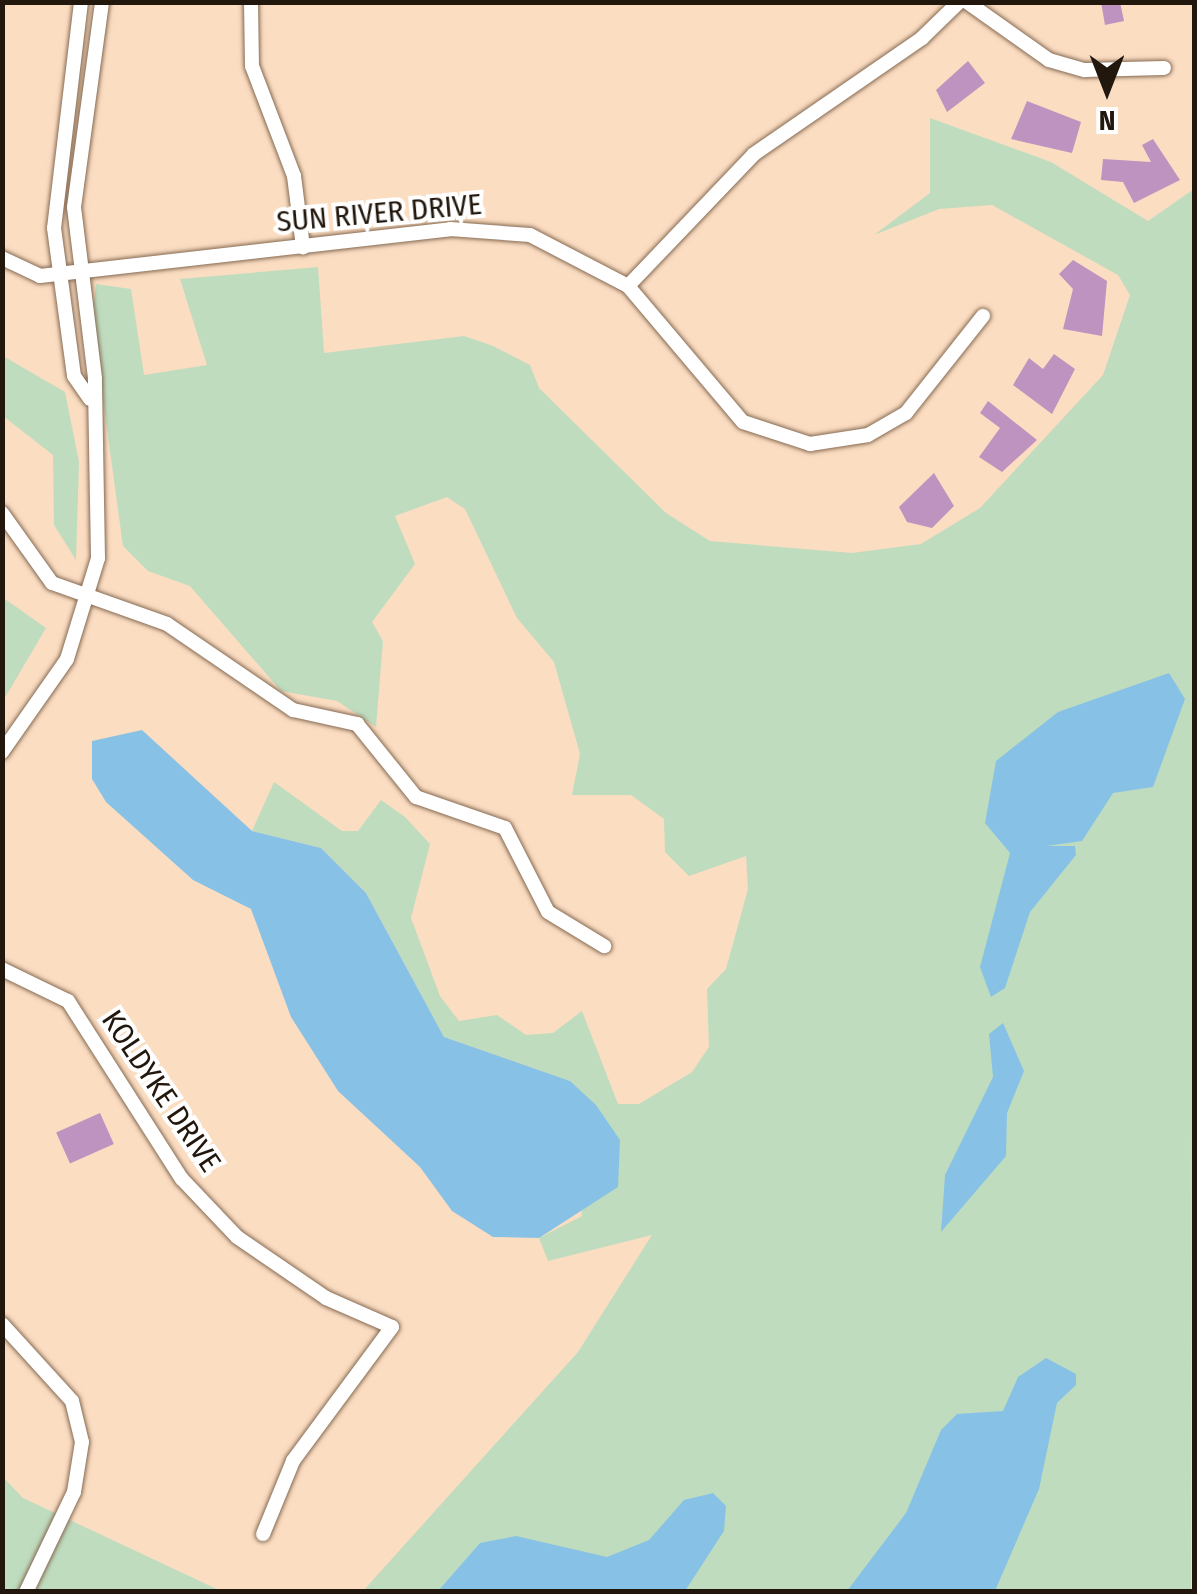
<!DOCTYPE html>
<html>
<head>
<meta charset="utf-8">
<style>
	body { margin:0 }
	#map { position:relative; width:1197px; height:1594px; overflow:hidden; background:#fbddc2; font-family:"Fira Sans Condensed",sans-serif }
	div>[style] { position:absolute }
	.green>* { inset:0; background:#bfdcbf }
	.water>* { inset:0; background:#87c2e6 }
	.building>* { inset:0; background:#be93bf; transform-origin:0 0 }
	.roads { filter:drop-shadow(0 0 2px #856a52) drop-shadow(0 0 2px #856a52) }
	.minor>* { height:14px; margin:-7px; padding:0 7px; transform-origin:7px; border-radius:7px; background:#fff }
	span { translate:-50% -50%; white-space:nowrap; text-align:center; line-height:1.15; -webkit-text-stroke:8px #fff; paint-order:stroke }
	.street-label { font-size:30px; color:#22170d }
	.frame { position:absolute; inset:0; border:5px solid #22170d; pointer-events:none }
	.north { position:absolute; left:1057px; top:40px; width:100px; height:100px; -webkit-text-stroke:8px #fff; paint-order:stroke; rotate:180deg; font-size:28px; font-weight:700; line-height:40px; text-align:center; color:#22170d }
	.north::after { content:''; display:block; margin:auto; width:35px; height:45px; background:#22170d; clip-path:polygon(50% 0,100% 100%,50% 72%,0 100%) }
</style>
</head>
<body>
<div id="map">
	<div class="green">
		<i style="clip-path:polygon(930px 118px,1051px 162px,1148px 221px,1194px 189px,1191px 1591px,363px 1591px,578px 1352px,652px 1235px,548px 1261px,539px 1238px,582px 1216px,570px 1081px,444px 1037px,366px 893px,321px 848px,252px 831px,274px 782px,342px 831px,358px 831px,381px 800px,405px 817px,430px 844px,411px 918px,440px 996px,459px 1021px,497px 1015px,526px 1035px,553px 1033px,582px 1011px,618px 1104px,639px 1104px,692px 1072px,709px 1047px,707px 989px,726px 969px,748px 889px,746px 856px,689px 876px,665px 852px,664px 819px,631px 795px,572px 795px,580px 754px,554px 662px,517px 618px,465px 509px,447px 497px,395px 516px,415px 564px,372px 622px,383px 641px,376px 727px,337px 701px,281px 691px,190px 586px,148px 571px,123px 546px,92px 320px,96px 284px,131px 289px,144px 375px,207px 365px,180px 279px,318px 267px,324px 353px,464px 336px,493px 346px,530px 365px,539px 388px,666px 513px,710px 541px,852px 553px,921px 544px,980px 508px,1103px 375px,1130px 295px,1118px 275px,992px 205px,939px 209px,874px 235px,930px 193px)"></i>
		<i style="clip-path:polygon(3px 356px,65px 392px,79px 462px,76px 560px,54px 525px,53px 455px,3px 416px)"></i>
		<i style="clip-path:polygon(2px 597px,46px 628px,3px 701px,2px 701px)"></i>
		<i style="clip-path:polygon(2px 1476px,23px 1498px,221px 1591px,3px 1591px)"></i>
	</div>
	<div class="water">
		<i style="clip-path:polygon(1169px 673px,1185px 699px,1153px 787px,1113px 793px,1082px 841px,1047px 846px,1075px 846px,1076px 855px,1030px 912px,1005px 988px,991px 997px,980px 967px,1010px 853px,985px 823px,996px 761px,1058px 712px)"></i>
		<i style="clip-path:polygon(142px 730px,252px 831px,321px 848px,366px 893px,444px 1037px,570px 1081px,596px 1105px,620px 1140px,618px 1187px,539px 1238px,493px 1237px,452px 1211px,420px 1167px,338px 1091px,291px 1017px,251px 909px,193px 880px,106px 802px,92px 779px,92px 741px)"></i>
		<i style="clip-path:polygon(1003px 1023px,1024px 1071px,1007px 1113px,1006px 1156px,941px 1232px,945px 1175px,993px 1077px,989px 1034px)"></i>
		<i style="clip-path:polygon(1046px 1358px,1076px 1374px,1076px 1385px,1057px 1403px,1039px 1489px,995px 1591px,847px 1591px,906px 1513px,941px 1430px,957px 1414px,1003px 1411px,1018px 1377px)"></i>
		<i style="clip-path:polygon(713px 1493px,726px 1506px,724px 1531px,685px 1591px,438px 1591px,480px 1543px,516px 1536px,607px 1557px,649px 1540px,684px 1500px)"></i>
	</div>
	<div class="building">
		<i style="clip-path:polygon(1101px 2px,1120px 2px,1124px 21px,1105px 25px)"></i>
		<i style="clip-path:polygon(968px 61px,985px 83px,947px 112px,936px 90px)"></i>
		<i style="clip-path:polygon(1027px 101px,1081px 122px,1072px 153px,1011px 139px)"></i>
		<i style="clip-path:polygon(1153px 139px,1180px 180px,1134px 203px,1123px 182px,1101px 180px,1103px 159px,1151px 162px,1142px 145px)"></i>
		<i style="clip-path:polygon(1073px 260px,1107px 281px,1102px 336px,1063px 329px,1073px 289px,1059px 274px)"></i>
		<i style="clip-path:polygon(1054px 354px,1075px 369px,1052px 414px,1013px 385px,1029px 358px,1043px 369px)"></i>
		<i style="clip-path:polygon(988px 401px,1037px 440px,1002px 472px,979px 457px,1000px 428px,980px 413px)"></i>
		<i style="clip-path:polygon(934px 473px,954px 506px,932px 528px,907px 522px,899px 507px)"></i>
		<i style="left:100px;top:1113px;width:34px;height:48px;rotate:66deg"></i>
	</div>
	<div class="roads">
		<div class="minor">
			<i style="left:81px;top:2px;width:228px;rotate:96.8deg"></i>
			<i style="left:54px;top:228px;width:149px;rotate:82.3deg"></i>
			<i style="left:74px;top:376px;width:28px;rotate:55deg"></i>
			<i style="left:251px;top:2px;width:64px;rotate:89.1deg"></i>
			<i style="left:252px;top:66px;width:118px;rotate:69.1deg"></i>
			<i style="left:294px;top:176px;width:72px;rotate:82.8deg"></i>
			<i style="left:967px;top:2px;width:100px;rotate:35.3deg"></i>
			<i style="left:1049px;top:60px;width:37px;rotate:16deg"></i>
			<i style="left:1085px;top:70px;width:79px;rotate:-1.5deg"></i>
			<i style="left:2px;top:258px;width:42px;rotate:25.3deg"></i>
			<i style="left:40px;top:276px;width:413px;rotate:-6.5deg"></i>
			<i style="left:450px;top:229px;width:80px;rotate:4.3deg"></i>
			<i style="left:530px;top:235px;width:110px;rotate:27.5deg"></i>
			<i style="left:628px;top:286px;width:178px;rotate:49.8deg"></i>
			<i style="left:743px;top:422px;width:71px;rotate:18.2deg"></i>
			<i style="left:810px;top:444px;width:59px;rotate:-8.8deg"></i>
			<i style="left:868px;top:435px;width:44px;rotate:-30.1deg"></i>
			<i style="left:906px;top:413px;width:124px;rotate:-51.6deg"></i>
			<i style="left:628px;top:286px;width:182px;rotate:-46.3deg"></i>
			<i style="left:754px;top:154px;width:204px;rotate:-34.6deg"></i>
			<i style="left:922px;top:38px;width:52px;rotate:-44.2deg"></i>
			<i style="left:2px;top:513px;width:86px;rotate:54.5deg"></i>
			<i style="left:52px;top:583px;width:122px;rotate:19.6deg"></i>
			<i style="left:167px;top:624px;width:153px;rotate:34.3deg"></i>
			<i style="left:293px;top:710px;width:66px;rotate:12.3deg"></i>
			<i style="left:357px;top:724px;width:94px;rotate:51.1deg"></i>
			<i style="left:416px;top:797px;width:94px;rotate:19.2deg"></i>
			<i style="left:505px;top:828px;width:94px;rotate:62.9deg"></i>
			<i style="left:548px;top:912px;width:66px;rotate:31.3deg"></i>
			<i style="left:2px;top:752px;width:113px;rotate:-55deg"></i>
			<i style="left:67px;top:659px;width:106px;rotate:-72.9deg"></i>
			<i style="left:98px;top:558px;width:180px;rotate:-91deg"></i>
			<i style="left:95px;top:378px;width:172px;rotate:-97deg"></i>
			<i style="left:74px;top:207px;width:207px;rotate:-82.2deg"></i>
			<i style="left:2px;top:969px;width:73px;rotate:25.9deg"></i>
			<i style="left:68px;top:1001px;width:211px;rotate:57.4deg"></i>
			<i style="left:182px;top:1179px;width:80px;rotate:46.5deg"></i>
			<i style="left:237px;top:1237px;width:108px;rotate:34.4deg"></i>
			<i style="left:326px;top:1298px;width:72px;rotate:23.7deg"></i>
			<i style="left:392px;top:1327px;width:167px;rotate:126.5deg"></i>
			<i style="left:293px;top:1461px;width:79px;rotate:112.3deg"></i>
			<i style="left:2px;top:1324px;width:104px;rotate:47.7deg"></i>
			<i style="left:72px;top:1401px;width:42px;rotate:76.3deg"></i>
			<i style="left:82px;top:1442px;width:51px;rotate:99.1deg"></i>
			<i style="left:74px;top:1492px;width:111px;rotate:115.6deg"></i>
		</div>
	</div>
	<div class="street-label">
		<span style="left:379px;top:213px;rotate:-5deg">SUN RIVER DRIVE</span>
		<span style="left:161px;top:1091px;rotate:56deg">KOLDYKE DRIVE</span>
	</div>
	<div class="frame"></div>
	<div class="north">N</div>
</div>
</body>
</html>
